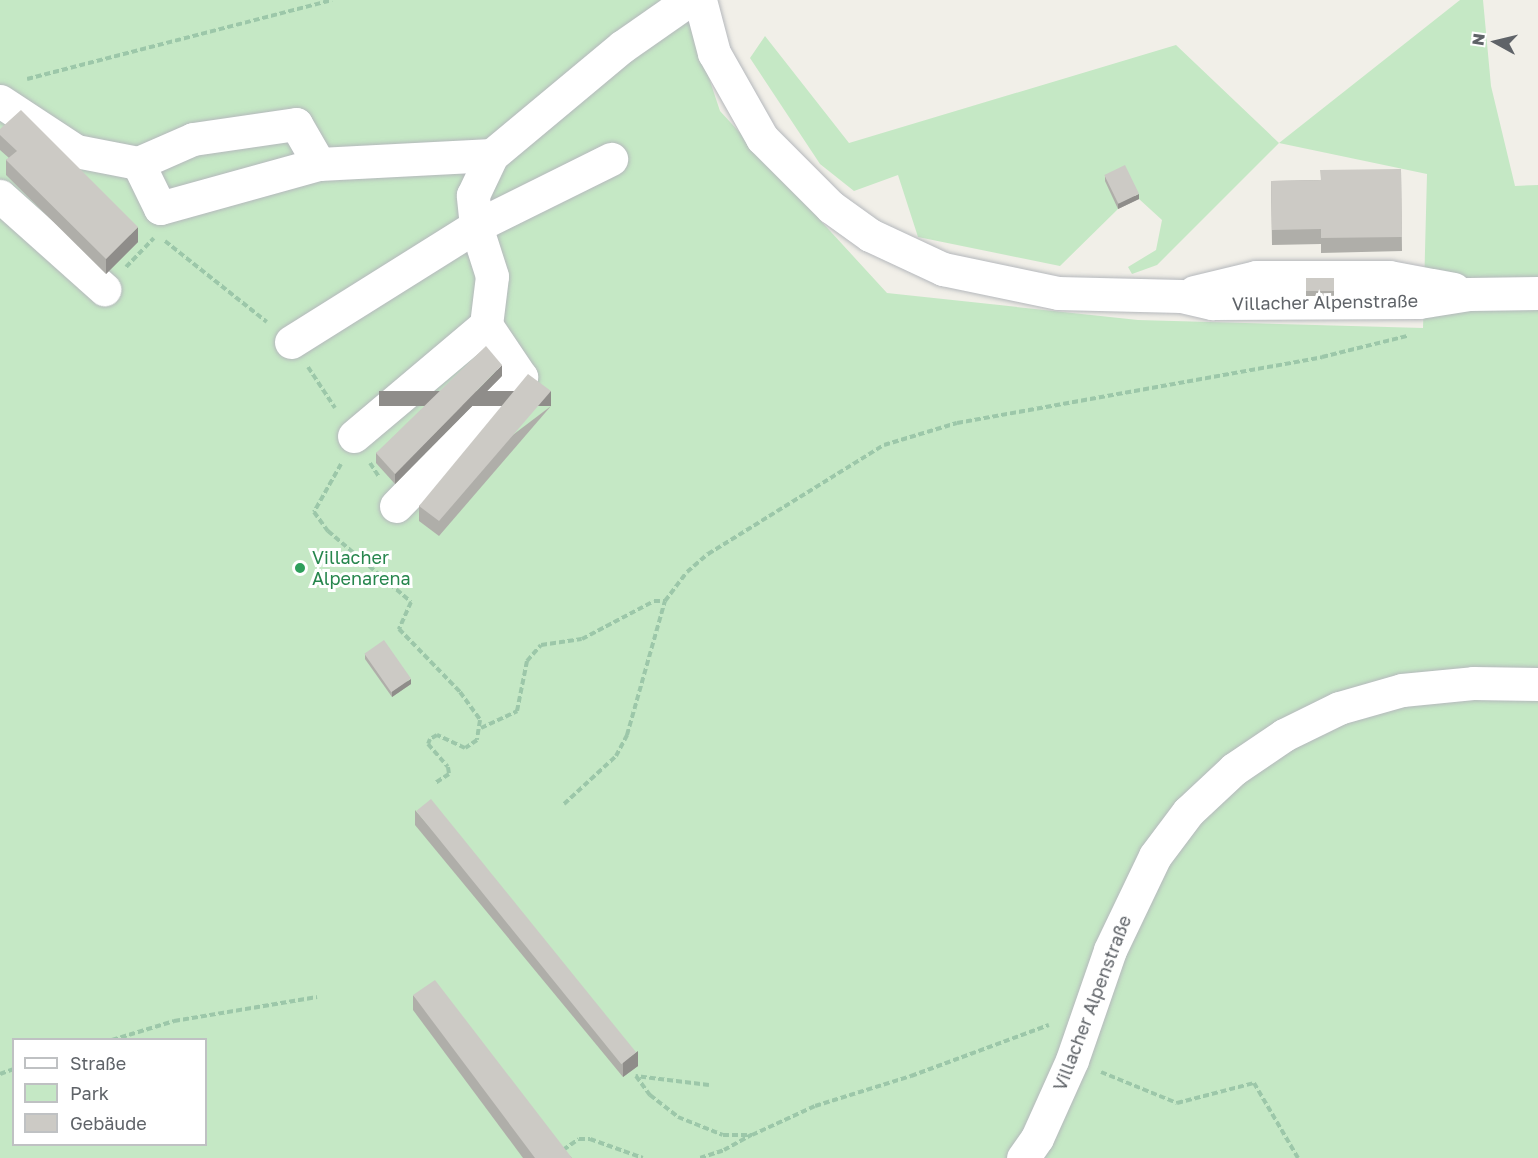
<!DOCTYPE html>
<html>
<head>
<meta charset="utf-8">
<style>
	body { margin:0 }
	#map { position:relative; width:1538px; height:1158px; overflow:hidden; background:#f1efe8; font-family:"Golos Text",sans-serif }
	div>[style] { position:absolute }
	.green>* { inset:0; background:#c5e8c5 }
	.path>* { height:4px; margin-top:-2px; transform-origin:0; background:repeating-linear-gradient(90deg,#9cc7a9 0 6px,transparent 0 9px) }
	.roads { filter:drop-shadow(0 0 2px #b5b8bc) drop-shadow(0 0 2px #b5b8bc) }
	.minor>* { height:33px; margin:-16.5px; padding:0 16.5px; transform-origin:16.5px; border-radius:16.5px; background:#fff }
	.wall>* { inset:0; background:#afaea9; transform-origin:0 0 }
	.shaded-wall>* { inset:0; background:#8f8d8a; transform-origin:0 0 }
	.building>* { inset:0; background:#cccac5; transform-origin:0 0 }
	.dots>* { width:16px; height:16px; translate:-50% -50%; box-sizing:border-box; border:3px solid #fff; border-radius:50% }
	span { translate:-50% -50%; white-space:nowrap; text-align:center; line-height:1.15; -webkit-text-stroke:6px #fff; paint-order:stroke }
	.street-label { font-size:18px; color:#5f6368 }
	.leisure-label { font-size:18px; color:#27864d }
	.left { translate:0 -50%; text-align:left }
	.legend { position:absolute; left:12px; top:1038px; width:195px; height:108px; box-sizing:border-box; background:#fff; border:2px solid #bfc1c3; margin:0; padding:8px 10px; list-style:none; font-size:18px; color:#5f6368 }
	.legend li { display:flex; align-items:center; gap:12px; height:30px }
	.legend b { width:30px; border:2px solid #bfc1c3 }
	.north { position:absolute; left:1466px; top:12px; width:60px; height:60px; -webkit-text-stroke:4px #fff; paint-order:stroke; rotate:278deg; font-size:16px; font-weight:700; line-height:24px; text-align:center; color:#5f6368 }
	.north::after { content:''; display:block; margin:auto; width:21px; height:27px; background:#5f6368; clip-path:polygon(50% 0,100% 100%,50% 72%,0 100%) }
</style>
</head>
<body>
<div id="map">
	<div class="green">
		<i style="clip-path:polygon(evenodd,0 0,683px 0,720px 111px,887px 293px,1138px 320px,1423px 328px,1427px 174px,1279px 143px,1157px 265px,1132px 274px,1128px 267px,1156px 250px,1162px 220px,1139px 199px,1125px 171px,1118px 209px,1060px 266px,918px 237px,898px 175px,854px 191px,820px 164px,750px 58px,765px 36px,849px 143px,1176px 45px,1279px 143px,1460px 0,1483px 0,1491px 86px,1515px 186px,1538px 185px,1538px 1158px,0 1158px,0 0,14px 1040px,206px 1040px,206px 1144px,14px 1144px,14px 1040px)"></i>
	</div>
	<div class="path">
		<i style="left:27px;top:79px;width:315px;rotate:-14.5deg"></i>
		<i style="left:165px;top:241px;width:130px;rotate:38.5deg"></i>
		<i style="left:126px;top:267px;width:40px;rotate:-46deg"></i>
		<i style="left:308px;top:367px;width:49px;rotate:56.6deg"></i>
		<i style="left:370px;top:463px;width:17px;rotate:57deg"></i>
		<i style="left:341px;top:464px;width:55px;rotate:119.4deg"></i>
		<i style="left:314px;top:512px;width:24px;rotate:54deg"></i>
		<i style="left:328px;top:531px;width:109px;rotate:40.5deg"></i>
		<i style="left:411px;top:602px;width:30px;rotate:114deg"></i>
		<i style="left:399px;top:629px;width:88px;rotate:45.9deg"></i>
		<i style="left:460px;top:692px;width:34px;rotate:54deg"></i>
		<i style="left:480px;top:720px;width:20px;rotate:99deg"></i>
		<i style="left:477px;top:740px;width:14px;rotate:146deg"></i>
		<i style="left:465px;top:748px;width:31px;rotate:-155deg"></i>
		<i style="left:437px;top:735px;width:8px;rotate:150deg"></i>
		<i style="left:430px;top:739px;width:5px;rotate:112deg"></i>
		<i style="left:428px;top:744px;width:30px;rotate:49deg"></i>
		<i style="left:448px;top:767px;width:7px;rotate:82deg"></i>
		<i style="left:449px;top:774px;width:17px;rotate:147deg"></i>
		<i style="left:481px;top:728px;width:40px;rotate:-25deg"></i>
		<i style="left:517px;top:711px;width:51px;rotate:-78.7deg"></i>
		<i style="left:527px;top:661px;width:21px;rotate:-49deg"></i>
		<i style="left:541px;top:645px;width:41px;rotate:-8.3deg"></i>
		<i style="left:582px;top:639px;width:81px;rotate:-27.8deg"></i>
		<i style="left:654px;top:601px;width:11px"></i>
		<i style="left:564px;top:804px;width:71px;rotate:-42.7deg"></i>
		<i style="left:616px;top:756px;width:24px;rotate:-62deg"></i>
		<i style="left:627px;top:735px;width:139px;rotate:-74.2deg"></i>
		<i style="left:665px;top:601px;width:36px;rotate:-53deg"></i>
		<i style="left:687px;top:572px;width:28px;rotate:-41deg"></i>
		<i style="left:708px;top:554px;width:207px;rotate:-31.8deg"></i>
		<i style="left:884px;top:445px;width:76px;rotate:-16.8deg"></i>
		<i style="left:957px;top:423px;width:371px;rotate:-10.2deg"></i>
		<i style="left:1322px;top:357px;width:88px;rotate:-13.9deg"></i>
		<i style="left:112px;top:1040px;width:65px;rotate:-17deg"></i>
		<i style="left:174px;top:1021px;width:145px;rotate:-9.5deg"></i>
		<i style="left:1101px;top:1072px;width:82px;rotate:22.2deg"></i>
		<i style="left:1177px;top:1103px;width:80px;rotate:-14.6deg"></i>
		<i style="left:1254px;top:1083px;width:87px;rotate:59.6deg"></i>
		<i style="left:0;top:1074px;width:15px;rotate:-20deg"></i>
		<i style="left:709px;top:1085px;width:74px;rotate:-173deg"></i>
		<i style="left:636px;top:1076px;width:24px;rotate:54deg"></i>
		<i style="left:650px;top:1095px;width:36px;rotate:38deg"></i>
		<i style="left:678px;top:1117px;width:48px;rotate:21.8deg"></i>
		<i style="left:723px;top:1135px;width:29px"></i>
		<i style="left:752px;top:1135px;width:69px;rotate:-24.7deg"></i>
		<i style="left:815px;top:1106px;width:101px;rotate:-17.4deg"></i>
		<i style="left:911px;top:1076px;width:147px;rotate:-20.3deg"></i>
		<i style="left:563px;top:1150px;width:19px;rotate:-35deg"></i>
		<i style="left:579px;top:1139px;width:11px"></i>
		<i style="left:590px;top:1139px;width:56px;rotate:19.7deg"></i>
		<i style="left:700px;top:1158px;width:25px;rotate:-18deg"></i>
		<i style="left:724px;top:1150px;width:31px;rotate:-29deg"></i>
	</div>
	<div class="roads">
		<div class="minor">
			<i style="left:700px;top:0;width:55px;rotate:75.2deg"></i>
			<i style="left:714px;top:53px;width:98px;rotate:60.5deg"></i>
			<i style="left:762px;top:138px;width:98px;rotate:45deg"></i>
			<i style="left:831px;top:207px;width:48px;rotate:35.7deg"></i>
			<i style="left:870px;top:235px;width:81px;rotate:25deg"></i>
			<i style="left:943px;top:269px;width:117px;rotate:11.8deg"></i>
			<i style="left:1058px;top:293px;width:123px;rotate:1.4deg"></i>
			<i style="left:1181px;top:296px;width:32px;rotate:13deg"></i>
			<i style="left:1212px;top:303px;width:207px;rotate:-0.3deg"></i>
			<i style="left:1419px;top:302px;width:51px;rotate:-9.1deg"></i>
			<i style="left:1469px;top:294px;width:69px;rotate:-0.8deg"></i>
			<i style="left:0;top:101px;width:91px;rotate:33.3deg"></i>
			<i style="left:76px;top:151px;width:63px;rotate:11deg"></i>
			<i style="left:319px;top:164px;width:46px;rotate:-119.9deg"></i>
			<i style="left:296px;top:124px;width:104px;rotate:171.7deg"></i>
			<i style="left:193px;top:139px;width:60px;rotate:156.4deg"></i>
			<i style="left:138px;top:163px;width:50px;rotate:63.9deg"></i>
			<i style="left:160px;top:208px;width:165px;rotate:-15.5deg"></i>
			<i style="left:319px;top:164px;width:173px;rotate:-3deg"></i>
			<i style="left:492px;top:155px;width:170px;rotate:-39.8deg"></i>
			<i style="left:623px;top:46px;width:80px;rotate:-34.9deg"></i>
			<i style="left:0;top:196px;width:140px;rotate:41.8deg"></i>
			<i style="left:1194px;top:292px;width:64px;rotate:-13.6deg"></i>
			<i style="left:1256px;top:277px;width:133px"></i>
			<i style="left:1389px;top:277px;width:66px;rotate:10.5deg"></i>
			<i style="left:291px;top:342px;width:218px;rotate:-32.1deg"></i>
			<i style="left:476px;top:226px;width:151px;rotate:-26.4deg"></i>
			<i style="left:354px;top:436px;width:172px;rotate:-40.1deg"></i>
			<i style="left:486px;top:325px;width:49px;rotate:-83deg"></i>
			<i style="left:492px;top:276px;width:52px;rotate:-107.7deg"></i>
			<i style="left:476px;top:226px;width:31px;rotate:-96deg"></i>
			<i style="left:473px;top:195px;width:44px;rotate:-64.6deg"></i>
			<i style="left:396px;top:506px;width:180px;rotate:-45.9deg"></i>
			<i style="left:521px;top:377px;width:63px;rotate:-123.9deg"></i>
			<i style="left:1023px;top:1158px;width:24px;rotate:-55deg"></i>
			<i style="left:1037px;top:1138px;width:85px;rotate:-65.8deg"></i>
			<i style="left:1072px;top:1060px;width:116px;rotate:-70.9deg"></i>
			<i style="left:1110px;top:950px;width:104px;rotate:-64.4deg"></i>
			<i style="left:1155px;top:856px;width:55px;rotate:-53.1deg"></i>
			<i style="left:1188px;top:812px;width:63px;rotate:-43.1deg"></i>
			<i style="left:1234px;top:769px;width:60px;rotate:-34.2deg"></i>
			<i style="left:1284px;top:735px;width:61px;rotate:-26.1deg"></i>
			<i style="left:1339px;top:708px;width:66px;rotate:-15.9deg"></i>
			<i style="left:1402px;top:690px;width:71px;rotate:-5.6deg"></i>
			<i style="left:1473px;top:683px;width:65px;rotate:0.9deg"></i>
		</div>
	</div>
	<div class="wall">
		<i style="clip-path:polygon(0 129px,138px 242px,106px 274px,6px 175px,6px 160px,9px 158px,0 150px)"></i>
		<i style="clip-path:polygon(1401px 169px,1402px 251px,1321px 253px,1321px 244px,1272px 245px,1271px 181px,1320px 180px)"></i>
		<i style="clip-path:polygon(1105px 176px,1139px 199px,1118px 209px,1105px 181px)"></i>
		<i style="left:1306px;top:278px;width:28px;height:18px"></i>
		<i style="clip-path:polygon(502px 376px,395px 484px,376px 463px,376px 453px)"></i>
		<i style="clip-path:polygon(551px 406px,439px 536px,419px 521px,419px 506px)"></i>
		<i style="clip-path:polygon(365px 654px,411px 684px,392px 697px,365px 659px)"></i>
		<i style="clip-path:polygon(415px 810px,638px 1066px,623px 1077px,415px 825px)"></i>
		<i style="clip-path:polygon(413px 995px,572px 1158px,523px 1158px,413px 1010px)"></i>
	</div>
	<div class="shaded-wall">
		<i style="clip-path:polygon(1139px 194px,1139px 199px,1118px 209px,1118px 203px)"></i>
		<i style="clip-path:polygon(138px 227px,138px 242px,106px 274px,106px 259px)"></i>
		<i style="clip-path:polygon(502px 365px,502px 376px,395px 484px,395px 474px)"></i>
		<i style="left:551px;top:391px;width:15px;height:172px;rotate:90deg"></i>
		<i style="clip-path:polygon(411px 679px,411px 684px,392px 697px,392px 691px)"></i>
		<i style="clip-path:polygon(638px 1051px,638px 1066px,623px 1077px,623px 1062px)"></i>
	</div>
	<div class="building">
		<i style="clip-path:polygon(21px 110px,138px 227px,106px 259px,6px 160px,17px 151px,0 135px,0 129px)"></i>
		<i style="left:1125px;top:165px;width:32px;height:23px;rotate:64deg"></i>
		<i style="clip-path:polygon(1401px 169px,1402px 237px,1321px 238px,1321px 229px,1272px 230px,1271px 181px,1321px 180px,1320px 170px)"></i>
		<i style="left:1306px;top:278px;width:28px;height:13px"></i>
		<i style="clip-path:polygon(486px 346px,502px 365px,395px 474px,376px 453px)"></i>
		<i style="clip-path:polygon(528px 374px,551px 391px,439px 521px,419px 506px)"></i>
		<i style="left:384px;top:640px;width:47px;height:24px;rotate:55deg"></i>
		<i style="left:431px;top:799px;width:326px;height:19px;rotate:51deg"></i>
		<i style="clip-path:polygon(435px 980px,572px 1158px,535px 1158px,413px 995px)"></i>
	</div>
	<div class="dots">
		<i style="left:300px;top:568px;background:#2e9e5b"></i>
	</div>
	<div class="street-label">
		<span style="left:1325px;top:302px;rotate:-1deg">Villacher Alpenstraße</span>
		<span style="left:1092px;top:1003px;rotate:-69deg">Villacher Alpenstraße</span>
	</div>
	<div class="leisure-label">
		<span class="left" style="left:312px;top:568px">Villacher<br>Alpenarena</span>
	</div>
	<ul class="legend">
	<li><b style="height:8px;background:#fff"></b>Straße</li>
	<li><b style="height:16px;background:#c5e8c5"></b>Park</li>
	<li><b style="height:16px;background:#cccac5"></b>Gebäude</li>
	</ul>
	<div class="north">N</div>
</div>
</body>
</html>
